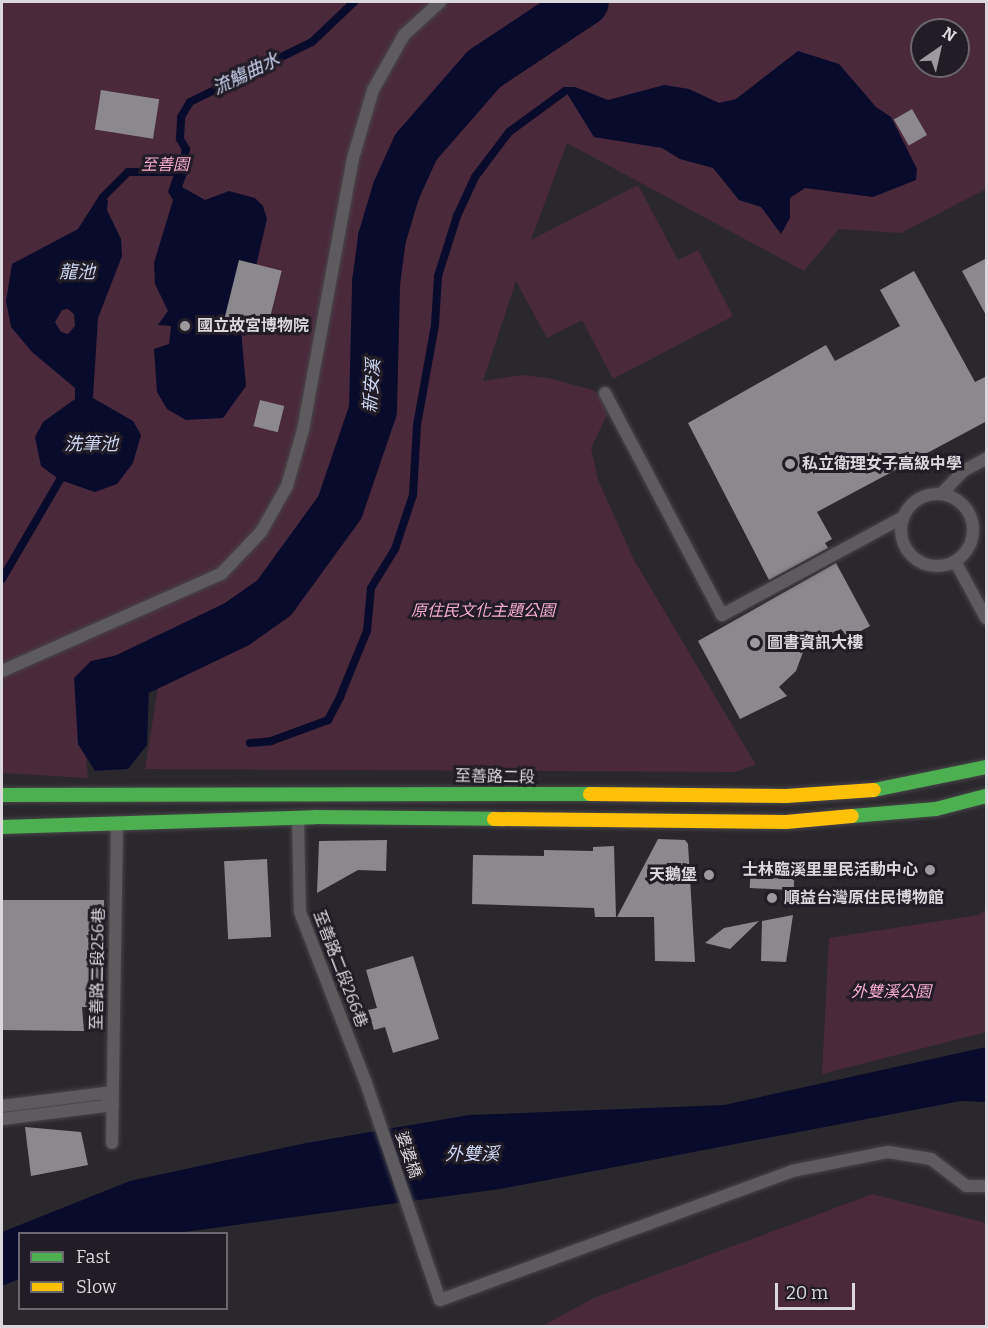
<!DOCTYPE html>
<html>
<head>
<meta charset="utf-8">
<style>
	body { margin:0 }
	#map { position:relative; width:988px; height:1328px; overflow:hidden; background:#2b282d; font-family:Bitter,"Noto Sans TC",serif }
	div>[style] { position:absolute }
	.green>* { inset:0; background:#4a293b }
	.water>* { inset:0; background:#090b2c }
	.stream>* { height:8px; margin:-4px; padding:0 4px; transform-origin:4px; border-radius:4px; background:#090b2c }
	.river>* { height:48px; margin:-24px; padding:0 24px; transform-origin:24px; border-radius:24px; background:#090b2c }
	.building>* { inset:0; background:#8b898e; transform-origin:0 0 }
	.roads { filter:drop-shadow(0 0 2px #474549) drop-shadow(0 0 2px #474549) }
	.lane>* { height:12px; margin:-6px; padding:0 6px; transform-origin:6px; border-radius:6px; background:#5d5b5e }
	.lane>.ring { margin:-6px; padding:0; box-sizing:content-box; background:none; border:12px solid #5d5b5e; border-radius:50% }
	.fast>* { height:14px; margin:-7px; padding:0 7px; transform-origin:7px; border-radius:7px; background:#4caf50 }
	.slow>* { height:14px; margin:-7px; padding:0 7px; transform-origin:7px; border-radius:7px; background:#ffc107 }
	.dots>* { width:16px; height:16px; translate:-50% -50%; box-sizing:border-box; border:3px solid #211c25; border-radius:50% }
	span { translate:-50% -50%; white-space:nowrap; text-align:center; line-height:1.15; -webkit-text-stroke:6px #211c25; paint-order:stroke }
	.park-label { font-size:16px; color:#faadd2; font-style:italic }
	.poi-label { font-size:16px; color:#dad7dd; font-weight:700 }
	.left { translate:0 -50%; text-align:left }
	.right { translate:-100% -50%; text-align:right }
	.street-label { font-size:16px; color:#dad7dd }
	.water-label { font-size:18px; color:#cdd6f2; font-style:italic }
	.frame { position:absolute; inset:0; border:3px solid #dad7dd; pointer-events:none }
	.legend { position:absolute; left:18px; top:1232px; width:210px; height:78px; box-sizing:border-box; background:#211c25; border:2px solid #6b676f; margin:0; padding:8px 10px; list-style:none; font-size:18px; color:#dad7dd }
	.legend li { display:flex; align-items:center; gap:12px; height:30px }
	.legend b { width:30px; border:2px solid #6b676f }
	.north { position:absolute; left:910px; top:18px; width:60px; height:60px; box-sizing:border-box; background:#211c25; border:2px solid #6b676f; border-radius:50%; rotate:34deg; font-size:16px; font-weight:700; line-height:24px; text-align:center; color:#dad7dd }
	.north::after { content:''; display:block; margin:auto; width:21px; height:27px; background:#9d9a9f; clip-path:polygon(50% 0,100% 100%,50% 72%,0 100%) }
	.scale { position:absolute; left:775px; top:1283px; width:80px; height:27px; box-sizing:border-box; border:3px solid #dad7dd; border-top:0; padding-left:8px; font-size:18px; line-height:21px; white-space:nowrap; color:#dad7dd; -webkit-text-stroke:4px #211c25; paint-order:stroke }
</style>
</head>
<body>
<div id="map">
	<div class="green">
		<i style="clip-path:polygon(2px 2px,553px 2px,481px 51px,413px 125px,378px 261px,358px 390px,329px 503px,267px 586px,177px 636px,78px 682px,88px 778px,2px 773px)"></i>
		<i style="clip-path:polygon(evenodd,603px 2px,986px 2px,986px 189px,901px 233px,839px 229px,804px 271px,567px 143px,531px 240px,638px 185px,678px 260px,698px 250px,733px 316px,613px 379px,582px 320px,547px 338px,516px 281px,483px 381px,521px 375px,548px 378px,593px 390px,607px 402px,607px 415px,591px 448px,598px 480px,634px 560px,756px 765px,735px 772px,145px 769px,159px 682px,270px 616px,303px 585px,333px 556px,375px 472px,399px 248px,427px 155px,467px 101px,513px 63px,603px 2px,922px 30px,958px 30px,958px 66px,922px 66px,922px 30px)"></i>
		<i style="clip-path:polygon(986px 909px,986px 1032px,822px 1074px,829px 938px,979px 915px)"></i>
		<i style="clip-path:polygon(872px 1194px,986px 1223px,986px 1326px,542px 1326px,594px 1298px)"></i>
	</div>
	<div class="water">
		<i style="clip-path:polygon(798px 51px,839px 64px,876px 107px,891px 117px,917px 169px,916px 180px,873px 197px,805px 188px,790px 198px,790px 218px,781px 234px,761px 207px,739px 200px,713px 168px,680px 159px,662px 148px,594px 137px,563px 87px,575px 87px,608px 100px,664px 85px,689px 89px,719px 103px,736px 99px)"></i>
		<i style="clip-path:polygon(177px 165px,189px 169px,182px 187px,205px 200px,229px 191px,255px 198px,263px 206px,267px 219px,241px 330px,246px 386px,223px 418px,186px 420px,167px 409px,157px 392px,154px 349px,169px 344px,171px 326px,158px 325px,168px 311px,155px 284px,154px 263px,173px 200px,168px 192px)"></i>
		<i style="clip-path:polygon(evenodd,99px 196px,108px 200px,107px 210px,121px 239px,122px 256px,98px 318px,93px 398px,133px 421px,141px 435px,133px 463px,117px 484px,95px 492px,60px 480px,41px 466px,35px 437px,43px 422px,75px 399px,75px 388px,32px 352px,11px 327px,6px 301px,12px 264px,78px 229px,99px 196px,68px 309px,74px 314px,75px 326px,68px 334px,61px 332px,55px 322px,62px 310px,68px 309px)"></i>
		<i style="clip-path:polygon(164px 645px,175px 660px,149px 686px,147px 745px,128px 769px,95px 771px,78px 744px,74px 678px,91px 661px)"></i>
		<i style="clip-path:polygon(986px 1047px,986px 1102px,961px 1101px,500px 1189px,177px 1233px,20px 1234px,19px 1279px,2px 1286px,2px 1232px,130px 1181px,306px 1143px,469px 1115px,724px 1105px)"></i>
	</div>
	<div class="stream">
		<i style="left:100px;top:208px;width:11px;rotate:-75deg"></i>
		<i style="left:103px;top:197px;width:35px;rotate:-45deg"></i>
		<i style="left:128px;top:172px;width:45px"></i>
		<i style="left:173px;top:172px;width:11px;rotate:-27deg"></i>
		<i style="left:183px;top:167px;width:18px;rotate:-81deg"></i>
		<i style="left:186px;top:149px;width:12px;rotate:-121deg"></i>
		<i style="left:180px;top:139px;width:22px;rotate:-87deg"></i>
		<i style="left:181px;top:117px;width:17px;rotate:-59deg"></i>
		<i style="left:190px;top:102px;width:136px;rotate:-26.2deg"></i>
		<i style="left:312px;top:42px;width:58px;rotate:-43.6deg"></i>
		<i style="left:2px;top:579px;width:125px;rotate:-59.7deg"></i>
		<i style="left:250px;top:743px;width:21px;rotate:-5deg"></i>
		<i style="left:271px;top:741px;width:61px;rotate:-20.2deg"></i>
		<i style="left:328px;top:720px;width:26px;rotate:-62deg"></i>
		<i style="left:340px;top:697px;width:71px;rotate:-67.8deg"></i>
		<i style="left:367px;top:631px;width:43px;rotate:-84.7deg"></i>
		<i style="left:371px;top:588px;width:46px;rotate:-58.4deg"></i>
		<i style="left:395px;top:549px;width:57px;rotate:-71.6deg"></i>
		<i style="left:413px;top:495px;width:70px;rotate:-86.7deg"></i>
		<i style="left:417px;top:425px;width:102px;rotate:-79.8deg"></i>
		<i style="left:435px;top:325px;width:49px;rotate:-86.5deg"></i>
		<i style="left:438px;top:276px;width:63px;rotate:-72.4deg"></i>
		<i style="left:457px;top:216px;width:43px;rotate:-65.2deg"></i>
		<i style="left:475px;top:177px;width:56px;rotate:-52.9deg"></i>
		<i style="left:509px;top:132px;width:69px;rotate:-36.2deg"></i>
	</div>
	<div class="river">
		<i style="left:114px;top:683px;width:136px;rotate:-25.6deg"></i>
		<i style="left:237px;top:624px;width:45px;rotate:-35.1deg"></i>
		<i style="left:274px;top:598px;width:112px;rotate:-54deg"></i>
		<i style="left:340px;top:507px;width:102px;rotate:-71.2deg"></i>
		<i style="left:373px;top:410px;width:127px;rotate:-88.6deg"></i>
		<i style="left:376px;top:283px;width:45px;rotate:-82.4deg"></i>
		<i style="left:382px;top:238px;width:49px;rotate:-73.4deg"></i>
		<i style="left:396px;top:191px;width:48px;rotate:-65.6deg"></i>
		<i style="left:416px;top:147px;width:103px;rotate:-48.9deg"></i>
		<i style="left:484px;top:69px;width:121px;rotate:-33.6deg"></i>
	</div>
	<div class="building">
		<i style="left:101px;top:90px;width:59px;height:40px;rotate:9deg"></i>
		<i style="left:912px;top:109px;width:30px;height:21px;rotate:60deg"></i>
		<i style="clip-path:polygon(987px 258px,987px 317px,962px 271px)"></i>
		<i style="left:239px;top:260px;width:44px;height:63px;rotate:14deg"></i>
		<i style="clip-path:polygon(914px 271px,975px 382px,987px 376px,987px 421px,817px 512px,832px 539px,825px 543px,828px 548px,769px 580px,688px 423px,826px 345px,835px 361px,900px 326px,880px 290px)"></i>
		<i style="left:260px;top:400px;width:25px;height:27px;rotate:14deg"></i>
		<i style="clip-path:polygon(836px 563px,870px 626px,848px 638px,841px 629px,806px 644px,796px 671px,779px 687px,787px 696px,740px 719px,698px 641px)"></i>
		<i style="clip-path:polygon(658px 839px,685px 840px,688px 844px,695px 962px,655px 961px,654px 917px,617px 917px)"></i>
		<i style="clip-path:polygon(387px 840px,386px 871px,358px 870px,317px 893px,319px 841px)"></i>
		<i style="clip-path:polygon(614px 846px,616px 917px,595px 917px,594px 908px,472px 904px,473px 855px,544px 856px,544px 850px,593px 851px,593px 847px)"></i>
		<i style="left:267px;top:859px;width:78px;height:43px;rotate:87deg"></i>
		<i style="left:751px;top:863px;width:44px;height:25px;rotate:3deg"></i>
		<i style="clip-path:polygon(2px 900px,104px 900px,104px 1008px,82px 1007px,84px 1031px,2px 1030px)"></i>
		<i style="clip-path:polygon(793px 915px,786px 962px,761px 961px,762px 921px)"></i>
		<i style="clip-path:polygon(759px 921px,730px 949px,705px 943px,724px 928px)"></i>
		<i style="clip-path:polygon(413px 956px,439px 1039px,393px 1053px,385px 1027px,374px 1030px,368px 1010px,377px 1008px,366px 970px)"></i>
		<i style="clip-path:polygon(25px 1127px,81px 1132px,88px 1165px,31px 1176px)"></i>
	</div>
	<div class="roads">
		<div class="lane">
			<i style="left:605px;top:393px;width:251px;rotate:62.2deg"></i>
			<i style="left:722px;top:615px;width:206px;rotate:-28.4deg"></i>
			<i style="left:943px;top:492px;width:29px;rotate:-46deg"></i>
			<i style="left:963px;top:471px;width:26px;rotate:-28deg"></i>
			<i class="ring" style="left:901px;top:494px;width:60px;height:60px"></i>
			<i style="left:956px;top:563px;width:63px;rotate:61.4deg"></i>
			<i style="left:2px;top:671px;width:240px;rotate:-23.9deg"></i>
			<i style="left:221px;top:574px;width:58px;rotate:-46.4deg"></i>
			<i style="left:261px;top:532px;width:53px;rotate:-60.5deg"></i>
			<i style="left:287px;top:486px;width:58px;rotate:-74.1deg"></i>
			<i style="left:303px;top:430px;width:277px;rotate:-79.6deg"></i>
			<i style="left:353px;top:158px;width:71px;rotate:-73.6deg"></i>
			<i style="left:373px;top:90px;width:63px;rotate:-60.6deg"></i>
			<i style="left:404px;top:35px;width:49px;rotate:-42.5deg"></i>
			<i style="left:298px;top:820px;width:92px;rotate:88.8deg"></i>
			<i style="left:300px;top:912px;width:183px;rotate:68.9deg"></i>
			<i style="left:366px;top:1083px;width:229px;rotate:71.2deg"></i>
			<i style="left:440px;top:1300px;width:375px;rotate:-20.1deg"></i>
			<i style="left:792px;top:1171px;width:98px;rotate:-11.2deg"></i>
			<i style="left:888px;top:1152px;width:44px;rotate:9.2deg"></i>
			<i style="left:931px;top:1159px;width:44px;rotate:37.6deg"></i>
			<i style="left:966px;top:1186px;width:20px"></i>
			<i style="left:2px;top:1106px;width:104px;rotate:-7.2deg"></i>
			<i style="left:105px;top:1093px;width:14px;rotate:56deg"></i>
			<i style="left:113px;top:1105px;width:112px;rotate:172.8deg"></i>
			<i style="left:112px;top:1143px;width:318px;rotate:-89.1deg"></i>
		</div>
		<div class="fast">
			<i style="left:874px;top:790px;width:114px;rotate:-11.6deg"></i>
			<i style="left:2px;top:795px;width:588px;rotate:-0.1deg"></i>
			<i style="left:852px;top:816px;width:84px;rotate:-4.8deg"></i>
			<i style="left:936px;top:809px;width:52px;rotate:-14.6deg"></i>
			<i style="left:2px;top:827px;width:313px;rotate:-1.8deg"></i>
			<i style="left:315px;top:817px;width:179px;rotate:0.6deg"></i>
		</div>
		<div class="slow">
			<i style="left:590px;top:794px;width:196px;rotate:0.6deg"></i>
			<i style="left:786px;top:796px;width:88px;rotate:-3.9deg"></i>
			<i style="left:494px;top:819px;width:292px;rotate:0.6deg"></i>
			<i style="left:786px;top:822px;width:66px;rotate:-5.2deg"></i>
		</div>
	</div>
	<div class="dots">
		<i style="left:185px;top:326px;background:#9d9a9f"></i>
		<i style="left:790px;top:464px;background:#9d9a9f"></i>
		<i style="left:755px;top:643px;background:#9d9a9f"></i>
		<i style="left:930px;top:870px;background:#9d9a9f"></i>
		<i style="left:709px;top:875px;background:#9d9a9f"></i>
		<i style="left:772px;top:898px;background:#9d9a9f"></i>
	</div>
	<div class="park-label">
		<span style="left:165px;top:165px">至善園</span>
		<span style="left:483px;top:611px">原住民文化主題公園</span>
		<span style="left:891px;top:992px">外雙溪公園</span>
	</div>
	<div class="poi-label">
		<span class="left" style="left:197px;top:326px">國立故宮博物院</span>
		<span class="left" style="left:802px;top:464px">私立衛理女子高級中學</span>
		<span class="left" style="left:767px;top:643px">圖書資訊大樓</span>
		<span class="right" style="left:918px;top:870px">士林臨溪里里民活動中心</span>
		<span class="right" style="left:697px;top:875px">天鵝堡</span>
		<span class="left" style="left:784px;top:898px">順益台灣原住民博物館</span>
	</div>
	<div class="street-label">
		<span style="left:495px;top:777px;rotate:1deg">至善路二段</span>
		<span style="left:98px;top:969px;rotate:-89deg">至善路二段256巷</span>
		<span style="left:340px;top:969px;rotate:69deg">至善路二段266巷</span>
		<span style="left:408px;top:1155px;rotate:71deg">婆婆橋</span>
	</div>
	<div class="water-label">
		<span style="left:246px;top:74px;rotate:-26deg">流觴曲水</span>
		<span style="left:77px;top:272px">龍池</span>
		<span style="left:372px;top:386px;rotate:-86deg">新安溪</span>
		<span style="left:91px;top:444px">洗筆池</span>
		<span style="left:472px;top:1154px">外雙溪</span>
	</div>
	<div class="frame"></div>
	<ul class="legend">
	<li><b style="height:8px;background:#4caf50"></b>Fast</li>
	<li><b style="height:8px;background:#ffc107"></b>Slow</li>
	</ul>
	<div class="north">N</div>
	<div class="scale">20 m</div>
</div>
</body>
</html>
